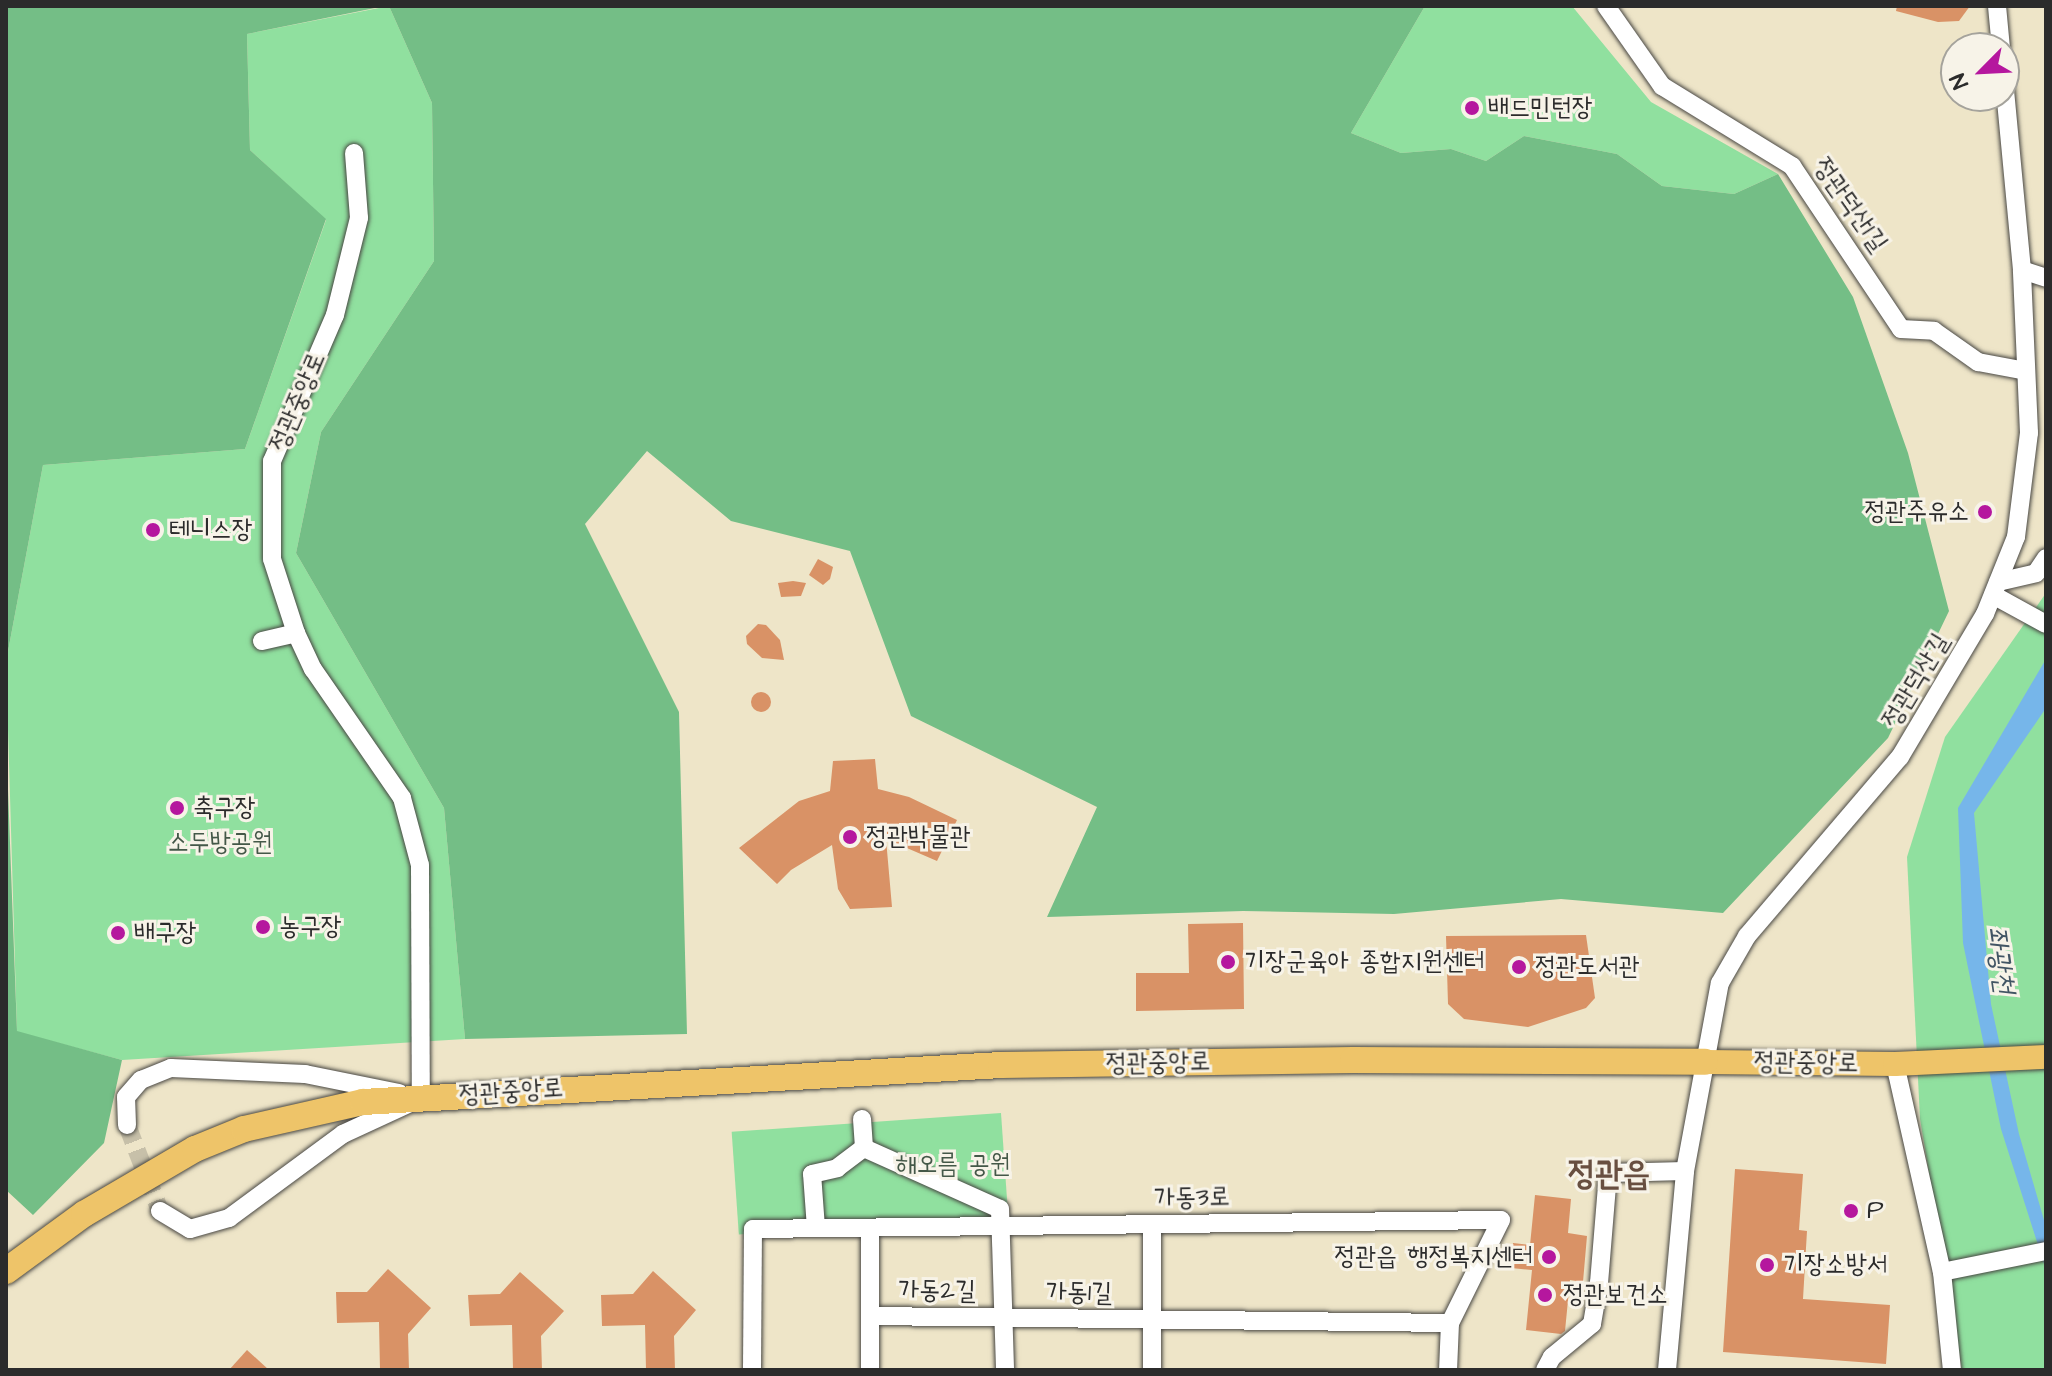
<!DOCTYPE html>
<html>
<head>
<meta charset="utf-8">
<style>
	body { margin:0 }
	#map { position:relative; width:2052px; height:1376px; overflow:hidden; background:#eee5c8; font-family:"Architects Daughter","Poor Story",sans-serif }
	div>[style] { position:absolute }
	.green>* { inset:0; background:#90e09f; transform-origin:0 0 }
	.forest>* { inset:0; background:#74be86 }
	.water>* { inset:0; background:#76b6ea }
	.building>* { inset:0; background:#d99266 }
	.round { border-radius:50% }
	.minor-tunnel>* { height:18px; margin-top:-9px; transform-origin:0; background:repeating-linear-gradient(90deg,#c7c0a9 0 18px,transparent 0 27px) }
	.roads { filter:drop-shadow(0 0 2px #484743) drop-shadow(0 0 2px #484743) }
	.minor>* { height:18px; margin:-9px; padding:0 9px; transform-origin:9px; border-radius:9px; background:#fff }
	.major>* { height:24px; margin:-12px; padding:0 12px; transform-origin:12px; border-radius:12px; background:#eec469 }
	.highway>* { height:26px; margin:-13px; padding:0 13px; transform-origin:13px; border-radius:13px; background:#eec469 }
	.dots>* { width:22px; height:22px; translate:-50% -50%; box-sizing:border-box; border:4px solid #f7f3e8; border-radius:50% }
	span { translate:-50% -50%; white-space:nowrap; text-align:center; line-height:1.15; -webkit-text-stroke:6px #f7f3e8; paint-order:stroke }
	.poi-label { font-size:26px; color:#2b2b2b }
	.left { translate:0 -50%; text-align:left }
	.right { translate:-100% -50%; text-align:right }
	.street-label { font-size:26px; color:#2b2b2b }
	.park-label { font-size:26px; color:#445848 }
	.water-label { font-size:28px; color:#425564; font-style:italic }
	.district-label { font-size:34px; color:#684f40; font-weight:700 }
	.frame { position:absolute; inset:0; border:8px solid #2b2b2b; pointer-events:none }
	.north { position:absolute; left:1940px; top:32px; width:80px; height:80px; box-sizing:border-box; background:#f7f3e8; border:2px solid #a5a39c; border-radius:50%; rotate:246deg; font-size:22px; font-weight:700; line-height:32px; text-align:center; color:#2b2b2b }
	.north::after { content:''; display:block; margin:auto; width:28px; height:36px; background:#b5179e; clip-path:polygon(50% 0,100% 100%,50% 72%,0 100%) }
</style>
</head>
<body>
<div id="map">
	<div class="green">
		<i style="clip-path:polygon(389px 6px,432px 103px,434px 261px,321px 432px,296px 553px,444px 808px,465px 1039px,122px 1060px,17px 1032px,6px 662px,43px 465px,245px 449px,326px 220px,250px 150px,247px 34px)"></i>
		<i style="clip-path:polygon(1425px 6px,1572px 6px,1651px 102px,1778px 174px,1734px 194px,1662px 186px,1617px 154px,1524px 136px,1486px 161px,1451px 149px,1401px 153px,1351px 133px)"></i>
		<i style="clip-path:polygon(2046px 593px,2046px 1370px,1962px 1370px,1920px 1119px,1907px 857px,1945px 737px)"></i>
		<i style="left:1001px;top:1113px;width:103px;height:270px;rotate:86deg"></i>
	</div>
	<div class="forest">
		<i style="clip-path:polygon(6px 6px,385px 6px,247px 34px,250px 150px,326px 219px,245px 449px,43px 465px,6px 662px)"></i>
		<i style="clip-path:polygon(389px 6px,1425px 6px,1351px 133px,1401px 153px,1451px 149px,1486px 161px,1524px 136px,1617px 154px,1662px 186px,1734px 194px,1778px 174px,1853px 297px,1908px 453px,1949px 611px,1888px 738px,1723px 913px,1561px 899px,1394px 914px,1243px 911px,1047px 917px,1097px 807px,911px 716px,850px 551px,731px 521px,647px 451px,585px 524px,679px 712px,687px 1034px,465px 1039px,444px 808px,296px 553px,321px 432px,434px 261px,432px 103px)"></i>
		<i style="clip-path:polygon(6px 735px,17px 1031px,122px 1060px,104px 1143px,33px 1215px,6px 1190px)"></i>
	</div>
	<div class="water">
		<i style="clip-path:polygon(2046px 659px,2046px 708px,1974px 813px,1991px 1004px,2019px 1134px,2046px 1227px,2046px 1270px,2001px 1129px,1963px 943px,1958px 808px)"></i>
	</div>
	<div class="building">
		<i style="clip-path:polygon(1897px 6px,1970px 6px,1959px 21px,1938px 22px,1896px 11px)"></i>
		<i style="clip-path:polygon(818px 559px,833px 567px,830px 579px,823px 585px,809px 575px)"></i>
		<i style="clip-path:polygon(793px 581px,806px 583px,801px 596px,781px 597px,778px 583px)"></i>
		<i style="clip-path:polygon(758px 624px,766px 625px,780px 640px,784px 660px,762px 658px,747px 644px,746px 636px)"></i>
		<i class="round" style="left:751px;top:692px;width:20px;height:20px"></i>
		<i style="clip-path:polygon(875px 759px,878px 789px,909px 797px,957px 820px,937px 861px,886px 839px,892px 907px,850px 909px,838px 889px,832px 845px,791px 870px,777px 884px,739px 848px,799px 801px,830px 791px,833px 761px)"></i>
		<i style="clip-path:polygon(1243px 923px,1244px 1009px,1136px 1011px,1136px 973px,1189px 973px,1188px 924px)"></i>
		<i style="clip-path:polygon(1586px 935px,1595px 998px,1586px 1008px,1528px 1027px,1464px 1019px,1448px 1004px,1446px 936px)"></i>
		<i style="clip-path:polygon(1735px 1169px,1803px 1174px,1799px 1230px,1807px 1231px,1803px 1299px,1890px 1305px,1886px 1364px,1723px 1352px)"></i>
		<i style="clip-path:polygon(1535px 1195px,1571px 1199px,1568px 1233px,1587px 1236px,1583px 1282px,1570px 1280px,1565px 1331px,1561px 1334px,1526px 1330px,1532px 1270px,1511px 1268px,1513px 1243px,1530px 1245px)"></i>
		<i style="clip-path:polygon(388px 1269px,431px 1308px,408px 1334px,409px 1370px,380px 1370px,379px 1322px,337px 1323px,336px 1292px,367px 1292px)"></i>
		<i style="clip-path:polygon(653px 1271px,696px 1310px,674px 1336px,675px 1370px,646px 1370px,645px 1325px,602px 1326px,601px 1295px,633px 1294px)"></i>
		<i style="clip-path:polygon(520px 1272px,564px 1311px,541px 1336px,542px 1370px,513px 1370px,512px 1325px,470px 1326px,468px 1295px,500px 1294px)"></i>
		<i style="clip-path:polygon(247px 1350px,269px 1370px,229px 1370px)"></i>
	</div>
	<div class="minor-tunnel">
		<i style="left:127px;top:1125px;width:92px;rotate:69deg"></i>
	</div>
	<div class="roads">
		<div class="minor">
			<i style="left:1606px;top:6px;width:98px;rotate:55deg"></i>
			<i style="left:1662px;top:86px;width:153px;rotate:31.6deg"></i>
			<i style="left:1792px;top:166px;width:196px;rotate:56.2deg"></i>
			<i style="left:1901px;top:329px;width:33px;rotate:3deg"></i>
			<i style="left:1934px;top:331px;width:54px;rotate:35.2deg"></i>
			<i style="left:1978px;top:362px;width:49px;rotate:10.6deg"></i>
			<i style="left:1997px;top:6px;width:42px;rotate:84.6deg"></i>
			<i style="left:354px;top:153px;width:65px;rotate:85.6deg"></i>
			<i style="left:359px;top:218px;width:100px;rotate:103.9deg"></i>
			<i style="left:335px;top:315px;width:159px;rotate:113.3deg"></i>
			<i style="left:272px;top:461px;width:98px;rotate:90deg"></i>
			<i style="left:272px;top:559px;width:78px;rotate:72deg"></i>
			<i style="left:296px;top:633px;width:40px;rotate:65deg"></i>
			<i style="left:313px;top:669px;width:157px;rotate:55.4deg"></i>
			<i style="left:402px;top:798px;width:69px;rotate:75deg"></i>
			<i style="left:420px;top:865px;width:233px;rotate:89.8deg"></i>
			<i style="left:2022px;top:270px;width:25px;rotate:18deg"></i>
			<i style="left:1998px;top:582px;width:39px;rotate:-13deg"></i>
			<i style="left:2036px;top:573px;width:18px;rotate:-56deg"></i>
			<i style="left:1993px;top:595px;width:60px;rotate:28.7deg"></i>
			<i style="left:262px;top:641px;width:35px;rotate:-13deg"></i>
			<i style="left:1895px;top:1064px;width:213px;rotate:77.3deg"></i>
			<i style="left:1942px;top:1272px;width:99px;rotate:84.2deg"></i>
			<i style="left:862px;top:1119px;width:29px;rotate:86deg"></i>
			<i style="left:127px;top:1125px;width:28px;rotate:-92deg"></i>
			<i style="left:126px;top:1097px;width:23px;rotate:-49deg"></i>
			<i style="left:141px;top:1080px;width:32px;rotate:-22deg"></i>
			<i style="left:171px;top:1068px;width:134px;rotate:2.6deg"></i>
			<i style="left:305px;top:1074px;width:96px;rotate:11.4deg"></i>
			<i style="left:864px;top:1148px;width:149px;rotate:24.2deg"></i>
			<i style="left:1000px;top:1209px;width:161px;rotate:88.2deg"></i>
			<i style="left:160px;top:1211px;width:35px;rotate:31deg"></i>
			<i style="left:190px;top:1229px;width:41px;rotate:-15.8deg"></i>
			<i style="left:229px;top:1218px;width:142px;rotate:-36.4deg"></i>
			<i style="left:343px;top:1134px;width:72px;rotate:-24.8deg"></i>
			<i style="left:816px;top:1228px;width:54px;rotate:-94.2deg"></i>
			<i style="left:812px;top:1174px;width:26px;rotate:-13deg"></i>
			<i style="left:837px;top:1168px;width:34px;rotate:-37deg"></i>
			<i style="left:870px;top:1228px;width:142px;rotate:90deg"></i>
			<i style="left:1942px;top:1272px;width:106px;rotate:-11.4deg"></i>
			<i style="left:870px;top:1316px;width:580px;rotate:0.69deg"></i>
			<i style="left:752px;top:1370px;width:141px;rotate:-89.6deg"></i>
			<i style="left:753px;top:1229px;width:748px;rotate:-0.69deg"></i>
			<i style="left:1501px;top:1220px;width:115px;rotate:116.3deg"></i>
			<i style="left:1450px;top:1323px;width:47px;rotate:92.4deg"></i>
			<i style="left:1152px;top:1370px;width:146px;rotate:-90deg"></i>
			<i style="left:1545px;top:1370px;width:15px;rotate:-62deg"></i>
			<i style="left:1552px;top:1357px;width:52px;rotate:-39.5deg"></i>
			<i style="left:1592px;top:1324px;width:42px;rotate:-80.3deg"></i>
			<i style="left:1599px;top:1283px;width:110px;rotate:-85.3deg"></i>
			<i style="left:1608px;top:1173px;width:77px;rotate:-1.5deg"></i>
			<i style="left:1667px;top:1370px;width:200px;rotate:-84.8deg"></i>
			<i style="left:1685px;top:1171px;width:191px;rotate:-79.5deg"></i>
			<i style="left:1720px;top:983px;width:54px;rotate:-60.1deg"></i>
			<i style="left:1747px;top:936px;width:235px;rotate:-49.5deg"></i>
			<i style="left:1900px;top:757px;width:166px;rotate:-59.3deg"></i>
			<i style="left:1985px;top:614px;width:83px;rotate:-68.1deg"></i>
			<i style="left:2016px;top:537px;width:105px;rotate:-82.9deg"></i>
			<i style="left:2029px;top:433px;width:163px;rotate:-92.5deg"></i>
			<i style="left:2022px;top:270px;width:190px;rotate:-95.4deg"></i>
		</div>
		<div class="major">
			<i style="left:1705px;top:1062px;width:190px;rotate:0.6deg"></i>
			<i style="left:1895px;top:1064px;width:151px;rotate:-2.7deg"></i>
		</div>
		<div class="highway">
			<i style="left:6px;top:1271px;width:97px;rotate:-36.2deg"></i>
			<i style="left:84px;top:1214px;width:129px;rotate:-30.4deg"></i>
			<i style="left:195px;top:1149px;width:53px;rotate:-22.2deg"></i>
			<i style="left:244px;top:1129px;width:122px;rotate:-12.8deg"></i>
			<i style="left:363px;top:1102px;width:639px;rotate:-3.32deg"></i>
			<i style="left:1001px;top:1065px;width:352px;rotate:-0.8deg"></i>
			<i style="left:1353px;top:1060px;width:352px;rotate:0.3deg"></i>
		</div>
	</div>
	<div class="dots">
		<i style="left:1472px;top:108px;background:#b5179e"></i>
		<i style="left:1985px;top:512px;background:#b5179e"></i>
		<i style="left:153px;top:530px;background:#b5179e"></i>
		<i style="left:177px;top:808px;background:#b5179e"></i>
		<i style="left:850px;top:837px;background:#b5179e"></i>
		<i style="left:263px;top:927px;background:#b5179e"></i>
		<i style="left:118px;top:933px;background:#b5179e"></i>
		<i style="left:1228px;top:962px;background:#b5179e"></i>
		<i style="left:1519px;top:967px;background:#b5179e"></i>
		<i style="left:1851px;top:1211px;background:#b5179e"></i>
		<i style="left:1549px;top:1257px;background:#b5179e"></i>
		<i style="left:1767px;top:1265px;background:#b5179e"></i>
		<i style="left:1545px;top:1295px;background:#b5179e"></i>
	</div>
	<div class="poi-label">
		<span class="left" style="left:1488px;top:108px">배드민턴장</span>
		<span class="right" style="left:1969px;top:512px">정관주유소</span>
		<span class="left" style="left:169px;top:530px">테니스장</span>
		<span class="left" style="left:193px;top:808px">축구장</span>
		<span class="left" style="left:866px;top:837px">정관박물관</span>
		<span class="left" style="left:279px;top:927px">농구장</span>
		<span class="left" style="left:134px;top:933px">배구장</span>
		<span class="left" style="left:1244px;top:962px">기장군육아 종합지원센터</span>
		<span class="left" style="left:1535px;top:967px">정관도서관</span>
		<span class="left" style="left:1867px;top:1211px">P</span>
		<span class="right" style="left:1533px;top:1257px">정관읍 행정복지센터</span>
		<span class="left" style="left:1783px;top:1265px">기장소방서</span>
		<span class="left" style="left:1563px;top:1295px">정관보건소</span>
	</div>
	<div class="street-label">
		<span style="left:1850px;top:205px;rotate:55deg">정관덕산1길</span>
		<span style="left:298px;top:402px;rotate:-67deg">정관중앙로</span>
		<span style="left:1916px;top:681px;rotate:-59deg">정관덕산길</span>
		<span style="left:1158px;top:1063px;rotate:-1deg">정관중앙로</span>
		<span style="left:1806px;top:1063px;rotate:1deg">정관중앙로</span>
		<span style="left:511px;top:1092px;rotate:-4deg">정관중앙로</span>
		<span style="left:1192px;top:1198px;rotate:-1deg">가동3로</span>
		<span style="left:937px;top:1291px;rotate:1deg">가동2길</span>
		<span style="left:1079px;top:1293px;rotate:1deg">가동1길</span>
	</div>
	<div class="park-label">
		<span style="left:220px;top:843px">소두방공원</span>
		<span style="left:953px;top:1165px">해오름 공원</span>
	</div>
	<div class="water-label">
		<span style="left:2000px;top:960px;rotate:82deg">좌광천</span>
	</div>
	<div class="district-label">
		<span style="left:1609px;top:1175px">정관읍</span>
	</div>
	<div class="frame"></div>
	<div class="north">N</div>
</div>
</body>
</html>
